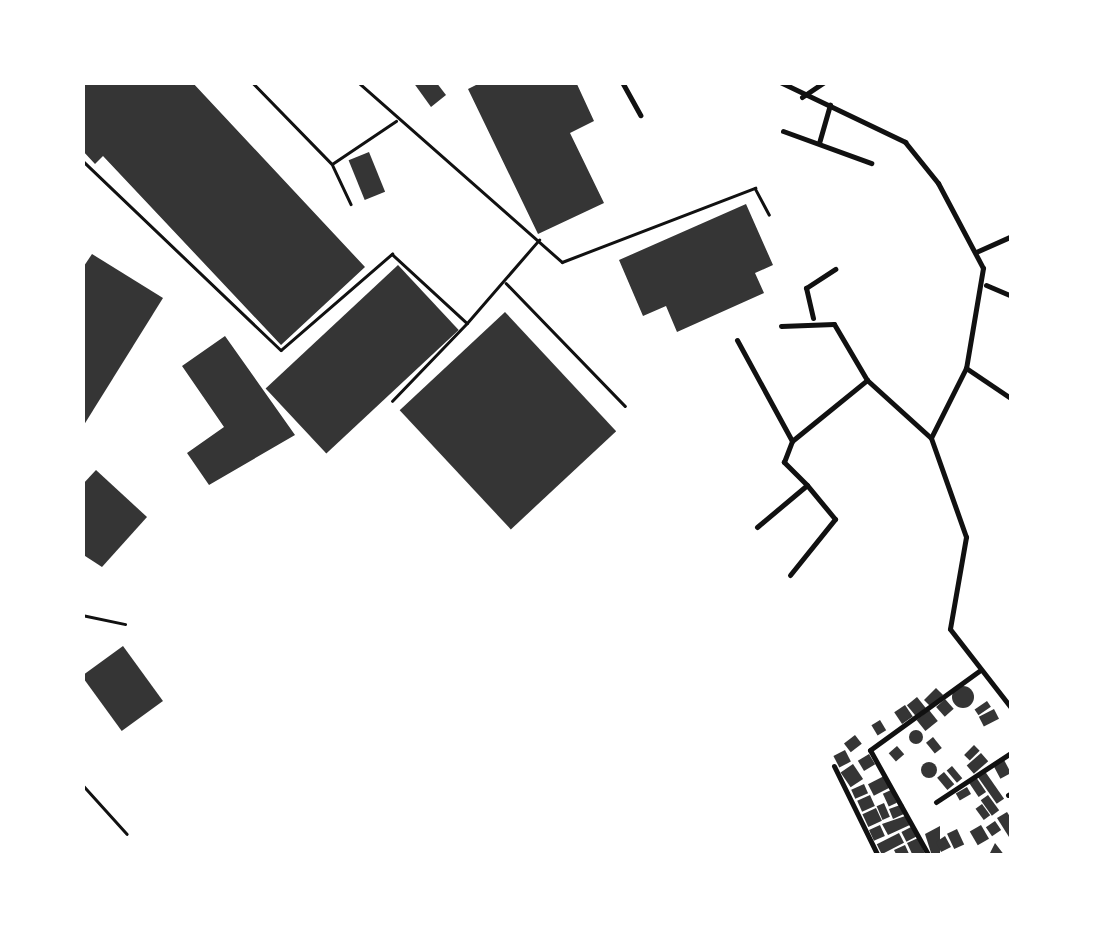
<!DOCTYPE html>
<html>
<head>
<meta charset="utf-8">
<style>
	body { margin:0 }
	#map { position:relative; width:1094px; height:938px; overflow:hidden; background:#fff; font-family:"Libre Baskerville",serif }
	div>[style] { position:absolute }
	.building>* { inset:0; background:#353535; transform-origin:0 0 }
	.round { border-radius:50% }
	.service>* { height:2.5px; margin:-1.25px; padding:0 1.25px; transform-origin:1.25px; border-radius:1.25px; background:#111 }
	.minor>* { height:5px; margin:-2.5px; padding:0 2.5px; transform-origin:2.5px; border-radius:2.5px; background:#111 }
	span { translate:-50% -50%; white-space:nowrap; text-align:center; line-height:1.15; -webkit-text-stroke:8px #fff; paint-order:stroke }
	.frame { position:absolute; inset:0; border:85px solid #fff; pointer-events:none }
</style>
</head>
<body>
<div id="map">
	<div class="building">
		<i style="clip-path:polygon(82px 82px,192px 82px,365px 267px,281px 345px,103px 156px,95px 164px,82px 150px)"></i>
		<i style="clip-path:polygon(413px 82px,436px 82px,446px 95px,431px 107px)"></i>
		<i style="clip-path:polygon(482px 82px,576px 82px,594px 121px,570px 133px,604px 203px,538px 234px,468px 89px)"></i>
		<i style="left:369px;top:152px;width:43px;height:22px;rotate:68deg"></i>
		<i style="clip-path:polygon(746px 204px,773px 265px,755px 273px,764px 293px,677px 332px,666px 306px,643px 316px,619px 260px)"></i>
		<i style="clip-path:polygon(92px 254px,163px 298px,82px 428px,82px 269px)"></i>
		<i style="left:398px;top:265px;width:89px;height:181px;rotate:47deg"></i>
		<i style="left:505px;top:312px;width:163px;height:144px;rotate:47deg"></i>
		<i style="clip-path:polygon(225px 336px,295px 435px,209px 485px,187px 453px,224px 427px,182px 366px)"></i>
		<i style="clip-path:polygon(96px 470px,147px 517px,102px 567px,82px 554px,82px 485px)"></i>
		<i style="left:123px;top:646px;width:68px;height:51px;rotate:54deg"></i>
		<i class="round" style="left:952px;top:686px;width:22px;height:22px"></i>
		<i style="left:936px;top:688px;width:10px;height:17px;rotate:45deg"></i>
		<i style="left:917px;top:697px;width:14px;height:13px;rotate:51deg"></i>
		<i style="left:945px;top:699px;width:13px;height:12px;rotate:48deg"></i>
		<i style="left:987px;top:701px;width:7px;height:15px;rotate:56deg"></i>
		<i style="left:905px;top:705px;width:14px;height:13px;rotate:56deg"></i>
		<i style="left:994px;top:709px;width:11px;height:17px;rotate:63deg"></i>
		<i style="left:929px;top:710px;width:14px;height:16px;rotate:51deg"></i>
		<i style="left:880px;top:720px;width:12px;height:10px;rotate:59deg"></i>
		<i class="round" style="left:909px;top:730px;width:14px;height:14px"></i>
		<i style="left:855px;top:735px;width:11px;height:14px;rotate:52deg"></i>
		<i style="left:933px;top:737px;width:14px;height:9px;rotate:51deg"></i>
		<i style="left:974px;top:745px;width:8px;height:14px;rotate:45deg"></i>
		<i style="left:897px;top:746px;width:11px;height:11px;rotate:49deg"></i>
		<i style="left:845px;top:750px;width:13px;height:13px;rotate:63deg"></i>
		<i style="left:981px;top:753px;width:11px;height:19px;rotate:49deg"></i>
		<i style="left:869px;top:754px;width:12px;height:13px;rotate:59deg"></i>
		<i style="left:1003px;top:758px;width:17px;height:12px;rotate:62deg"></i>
		<i class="round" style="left:921px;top:762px;width:16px;height:16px"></i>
		<i style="left:853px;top:764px;width:18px;height:15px;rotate:56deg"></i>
		<i style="left:952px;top:766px;width:16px;height:7px;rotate:50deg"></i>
		<i style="left:984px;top:770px;width:35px;height:9px;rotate:55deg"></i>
		<i style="left:944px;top:772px;width:16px;height:9px;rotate:50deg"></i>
		<i style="left:884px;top:776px;width:13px;height:18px;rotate:63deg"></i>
		<i style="left:976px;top:777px;width:18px;height:9px;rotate:56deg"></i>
		<i style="left:864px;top:784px;width:10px;height:14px;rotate:66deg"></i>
		<i style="left:967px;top:787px;width:8px;height:13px;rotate:60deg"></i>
		<i style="left:891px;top:790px;width:14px;height:9px;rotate:65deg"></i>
		<i style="left:870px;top:795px;width:12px;height:14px;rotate:66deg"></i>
		<i style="left:988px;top:795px;width:19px;height:9px;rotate:54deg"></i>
		<i style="left:884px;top:803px;width:15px;height:8px;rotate:67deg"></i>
		<i style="clip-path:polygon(903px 804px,906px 813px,893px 819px,889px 809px)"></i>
		<i style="left:982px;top:804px;width:14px;height:8px;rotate:54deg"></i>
		<i style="left:876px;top:808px;width:14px;height:15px;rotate:65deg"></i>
		<i style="clip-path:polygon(1007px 812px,1012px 820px,1009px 837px,997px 818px)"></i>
		<i style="clip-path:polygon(908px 815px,912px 824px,888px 835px,882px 824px)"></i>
		<i style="left:995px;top:821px;width:11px;height:11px;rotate:56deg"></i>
		<i style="left:880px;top:825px;width:12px;height:12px;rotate:66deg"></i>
		<i style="left:981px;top:825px;width:16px;height:13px;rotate:60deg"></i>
		<i style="left:913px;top:826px;width:11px;height:13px;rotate:63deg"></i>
		<i style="clip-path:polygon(940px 826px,940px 853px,932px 856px,925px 834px)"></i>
		<i style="left:957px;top:829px;width:17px;height:11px;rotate:65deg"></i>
		<i style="left:899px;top:833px;width:11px;height:25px;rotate:63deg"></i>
		<i style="clip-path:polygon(945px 836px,951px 847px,941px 852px,936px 842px)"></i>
		<i style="clip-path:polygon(918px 838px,926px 856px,913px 856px,907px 843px)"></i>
		<i style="clip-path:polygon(995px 843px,1005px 856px,972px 856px,990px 853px)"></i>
		<i style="clip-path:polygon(905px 845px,910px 856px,897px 856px,894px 850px)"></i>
	</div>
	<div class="service">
		<i style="left:252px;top:82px;width:115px;rotate:45.7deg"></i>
		<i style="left:332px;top:164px;width:77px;rotate:-33.9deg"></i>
		<i style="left:358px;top:82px;width:272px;rotate:41.4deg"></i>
		<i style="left:562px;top:262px;width:207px;rotate:-21deg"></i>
		<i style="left:755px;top:188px;width:30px;rotate:62deg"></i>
		<i style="left:82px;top:160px;width:275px;rotate:43.7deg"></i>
		<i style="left:281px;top:350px;width:147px;rotate:-40.9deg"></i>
		<i style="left:392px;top:254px;width:102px;rotate:42.6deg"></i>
		<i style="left:467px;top:323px;width:110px;rotate:-49.1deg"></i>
		<i style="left:333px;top:166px;width:42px;rotate:64.7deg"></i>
		<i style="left:506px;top:283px;width:171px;rotate:45.9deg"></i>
		<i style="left:392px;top:401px;width:107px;rotate:-46.1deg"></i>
		<i style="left:82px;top:615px;width:44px;rotate:11.8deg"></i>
		<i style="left:82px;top:784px;width:67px;rotate:48deg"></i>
	</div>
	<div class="minor">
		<i style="left:622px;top:82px;width:38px;rotate:61deg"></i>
		<i style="left:780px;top:82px;width:139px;rotate:25.6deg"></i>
		<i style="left:905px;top:142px;width:53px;rotate:51.2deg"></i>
		<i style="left:938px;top:183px;width:96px;rotate:62.1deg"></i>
		<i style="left:983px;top:268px;width:101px;rotate:99.6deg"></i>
		<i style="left:966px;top:368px;width:78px;rotate:116.6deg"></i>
		<i style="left:931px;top:438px;width:105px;rotate:70.5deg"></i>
		<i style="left:966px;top:537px;width:93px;rotate:99.9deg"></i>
		<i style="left:950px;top:629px;width:101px;rotate:52.2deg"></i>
		<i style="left:802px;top:97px;width:27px;rotate:-34deg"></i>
		<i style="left:783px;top:131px;width:94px;rotate:20deg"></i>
		<i style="left:819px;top:143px;width:40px;rotate:-74deg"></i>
		<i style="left:976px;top:252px;width:39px;rotate:-24deg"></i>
		<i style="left:986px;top:285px;width:28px;rotate:23deg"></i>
		<i style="left:813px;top:318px;width:31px;rotate:-103deg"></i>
		<i style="left:806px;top:288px;width:35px;rotate:-33deg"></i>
		<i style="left:781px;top:326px;width:53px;rotate:-2.2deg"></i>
		<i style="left:834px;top:324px;width:65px;rotate:59.5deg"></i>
		<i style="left:867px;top:380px;width:86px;rotate:42.2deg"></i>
		<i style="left:737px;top:340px;width:115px;rotate:61.4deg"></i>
		<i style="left:966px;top:368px;width:55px;rotate:34deg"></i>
		<i style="left:757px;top:527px;width:65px;rotate:-40deg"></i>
		<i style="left:807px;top:485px;width:33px;rotate:-135deg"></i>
		<i style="left:784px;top:462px;width:22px;rotate:-69deg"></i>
		<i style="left:792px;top:441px;width:97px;rotate:-39.1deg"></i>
		<i style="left:790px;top:575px;width:72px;rotate:-51.2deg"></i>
		<i style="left:835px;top:519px;width:44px;rotate:-129.5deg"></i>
		<i style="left:834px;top:766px;width:100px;rotate:63.9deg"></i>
		<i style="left:1008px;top:795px;width:4px;rotate:-27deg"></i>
		<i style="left:936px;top:802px;width:91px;rotate:-33.3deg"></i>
		<i style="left:929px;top:856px;width:121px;rotate:-119.1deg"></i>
		<i style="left:870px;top:750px;width:135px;rotate:-35.9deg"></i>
	</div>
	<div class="frame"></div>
</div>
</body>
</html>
